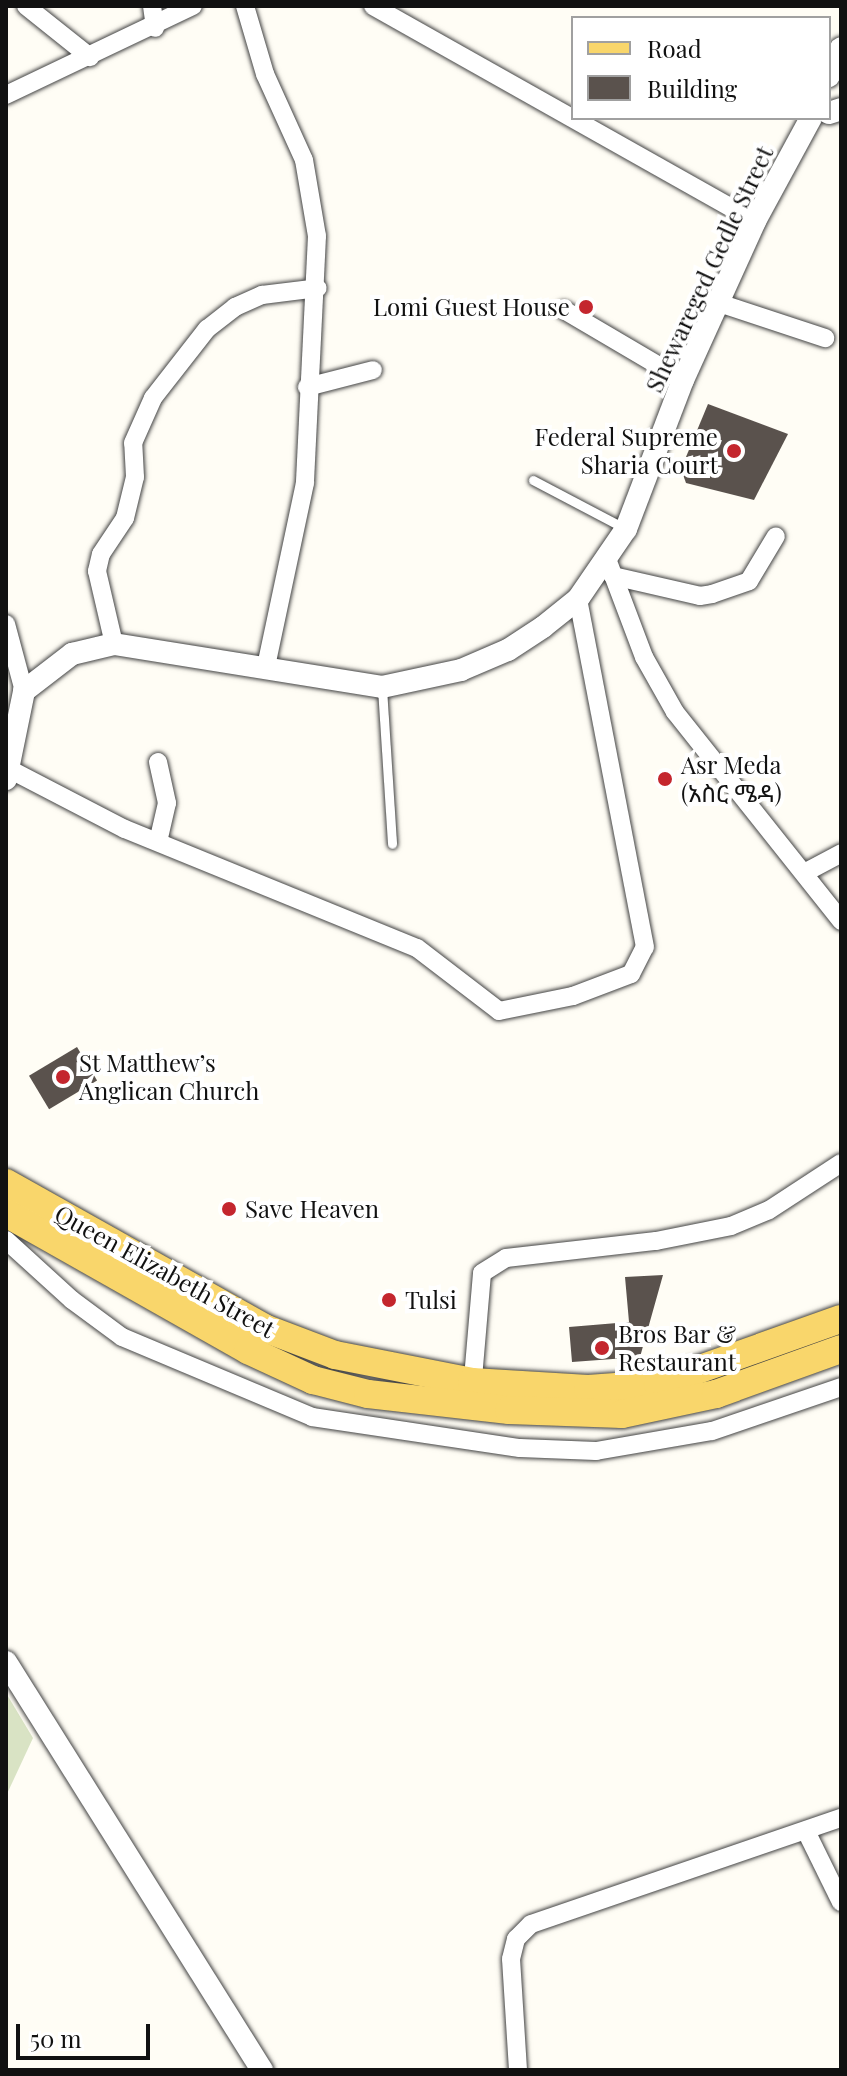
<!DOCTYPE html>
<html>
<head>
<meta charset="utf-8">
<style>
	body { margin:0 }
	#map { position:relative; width:847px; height:2076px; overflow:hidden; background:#fffdf5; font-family:"Playfair Display","Noto Sans Ethiopic",serif }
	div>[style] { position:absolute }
	.cemetery>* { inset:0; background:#d9e3c4 }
	.building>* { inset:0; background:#5a524d; transform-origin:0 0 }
	.roads { filter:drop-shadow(0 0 2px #444) drop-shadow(0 0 2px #444) }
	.service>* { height:9px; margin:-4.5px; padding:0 4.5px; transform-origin:4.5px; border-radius:4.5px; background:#fff }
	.minor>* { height:18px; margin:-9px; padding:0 9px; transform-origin:9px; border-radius:9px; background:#fff }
	.tertiary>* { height:22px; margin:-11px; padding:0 11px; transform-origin:11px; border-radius:11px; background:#fff }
	.primary>* { height:28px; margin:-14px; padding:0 14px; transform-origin:14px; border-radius:14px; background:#f9d66b }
	.dots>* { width:22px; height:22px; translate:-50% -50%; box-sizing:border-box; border:4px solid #fff; border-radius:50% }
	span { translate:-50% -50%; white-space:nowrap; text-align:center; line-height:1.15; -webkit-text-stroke:8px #fff; paint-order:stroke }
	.street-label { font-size:24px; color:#111 }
	.poi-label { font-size:24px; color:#111 }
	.right { translate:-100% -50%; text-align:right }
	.left { translate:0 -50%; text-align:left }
	.frame { position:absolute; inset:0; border:8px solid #111; pointer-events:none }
	.legend { position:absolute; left:571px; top:16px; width:260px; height:104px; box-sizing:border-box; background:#fff; border:2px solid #a0a0a0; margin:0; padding:10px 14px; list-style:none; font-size:24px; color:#111 }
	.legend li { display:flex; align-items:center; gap:16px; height:40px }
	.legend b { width:40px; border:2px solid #a0a0a0 }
	.scale { position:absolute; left:16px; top:2024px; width:134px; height:36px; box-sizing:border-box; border:4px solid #111; border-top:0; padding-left:10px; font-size:24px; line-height:28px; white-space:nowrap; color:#111; -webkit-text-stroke:6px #fff; paint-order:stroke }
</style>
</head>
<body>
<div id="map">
	<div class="cemetery">
		<i style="clip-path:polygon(6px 1693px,33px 1738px,6px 1796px)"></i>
	</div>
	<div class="building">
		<i style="clip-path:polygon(708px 404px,788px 434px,754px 500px,686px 483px,681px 469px)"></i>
		<i style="left:77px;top:1047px;width:39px;height:56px;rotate:59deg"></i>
		<i style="clip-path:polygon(663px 1275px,640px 1357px,572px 1362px,569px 1327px,629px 1322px,625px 1277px)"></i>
	</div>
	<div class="roads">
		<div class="service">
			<i style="left:533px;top:480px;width:105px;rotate:27.8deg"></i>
			<i style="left:382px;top:688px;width:156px;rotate:86.3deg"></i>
		</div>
		<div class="minor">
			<i style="left:26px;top:6px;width:82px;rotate:38.6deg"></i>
			<i style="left:152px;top:6px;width:22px;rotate:82deg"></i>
			<i style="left:245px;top:6px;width:71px;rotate:73.6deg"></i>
			<i style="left:265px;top:74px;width:94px;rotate:65.6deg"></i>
			<i style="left:304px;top:160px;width:77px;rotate:80.3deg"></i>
			<i style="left:317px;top:236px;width:247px;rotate:92.8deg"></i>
			<i style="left:305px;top:483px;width:187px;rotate:102deg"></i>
			<i style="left:373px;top:6px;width:438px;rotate:29.4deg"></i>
			<i style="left:6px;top:95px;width:207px;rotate:-25.5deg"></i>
			<i style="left:719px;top:303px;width:112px;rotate:18.3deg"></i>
			<i style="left:564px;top:310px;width:138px;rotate:30.5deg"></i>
			<i style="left:307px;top:387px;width:68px;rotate:-14.4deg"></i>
			<i style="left:607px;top:559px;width:105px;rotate:69.3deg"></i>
			<i style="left:644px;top:657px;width:63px;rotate:60.6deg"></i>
			<i style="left:675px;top:712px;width:267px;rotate:51.5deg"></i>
			<i style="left:613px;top:576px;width:89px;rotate:12.9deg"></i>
			<i style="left:700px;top:596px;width:12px;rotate:-9deg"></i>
			<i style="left:712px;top:594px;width:39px;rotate:-19deg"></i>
			<i style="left:749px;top:581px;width:52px;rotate:-59deg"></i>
			<i style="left:6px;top:624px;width:69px;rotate:75deg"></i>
			<i style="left:114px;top:644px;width:75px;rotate:-103.1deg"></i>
			<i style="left:97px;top:571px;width:17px;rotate:-77deg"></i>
			<i style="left:101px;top:554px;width:43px;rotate:-56.3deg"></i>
			<i style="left:125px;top:518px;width:42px;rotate:-76.3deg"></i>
			<i style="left:135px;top:477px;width:34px;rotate:-93deg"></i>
			<i style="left:133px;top:443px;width:49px;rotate:-66deg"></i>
			<i style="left:153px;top:398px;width:88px;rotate:-52deg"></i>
			<i style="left:207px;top:329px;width:36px;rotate:-38deg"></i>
			<i style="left:235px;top:307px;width:30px;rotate:-24deg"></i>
			<i style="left:262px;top:295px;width:56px;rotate:-7.1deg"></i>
			<i style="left:158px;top:762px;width:42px;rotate:77.6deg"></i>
			<i style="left:167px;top:803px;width:39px;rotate:103deg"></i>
			<i style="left:11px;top:770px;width:128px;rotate:27.4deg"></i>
			<i style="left:125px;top:829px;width:315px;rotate:22.2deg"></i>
			<i style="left:417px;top:948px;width:103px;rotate:37.5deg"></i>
			<i style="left:499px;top:1011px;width:76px;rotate:-11.5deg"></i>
			<i style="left:573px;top:996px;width:62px;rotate:-20.8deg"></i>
			<i style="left:631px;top:974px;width:30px;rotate:-63deg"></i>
			<i style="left:645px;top:947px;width:354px;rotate:-100.9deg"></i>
			<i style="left:806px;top:872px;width:40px;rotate:-28deg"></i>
			<i style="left:6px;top:1240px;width:89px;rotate:42.3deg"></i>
			<i style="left:72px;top:1300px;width:62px;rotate:36.5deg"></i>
			<i style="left:122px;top:1337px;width:206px;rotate:22.8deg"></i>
			<i style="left:312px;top:1417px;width:210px;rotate:8.5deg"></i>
			<i style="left:520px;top:1448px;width:76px;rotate:2.3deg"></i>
			<i style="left:596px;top:1451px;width:118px;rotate:-9.8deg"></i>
			<i style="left:712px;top:1431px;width:136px;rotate:-18.8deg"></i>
			<i style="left:472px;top:1390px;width:117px;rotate:-85.1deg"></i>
			<i style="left:482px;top:1273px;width:28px;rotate:-32deg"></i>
			<i style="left:506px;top:1258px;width:151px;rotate:-6.5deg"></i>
			<i style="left:656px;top:1241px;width:76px;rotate:-11.3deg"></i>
			<i style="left:731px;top:1226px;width:41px;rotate:-22.8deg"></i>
			<i style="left:769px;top:1210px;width:86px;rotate:-33.1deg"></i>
			<i style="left:807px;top:1833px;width:77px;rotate:63.8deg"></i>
			<i style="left:518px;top:2070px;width:111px;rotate:-93.6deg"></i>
			<i style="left:511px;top:1959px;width:21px;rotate:-76deg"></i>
			<i style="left:516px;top:1939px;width:21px;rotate:-45deg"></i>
			<i style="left:531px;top:1924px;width:328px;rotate:-18.9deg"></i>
		</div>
		<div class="tertiary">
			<i style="left:829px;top:76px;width:30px;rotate:-67deg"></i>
			<i style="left:829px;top:113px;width:13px;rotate:-18deg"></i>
			<i style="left:6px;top:779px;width:90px;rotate:-78.4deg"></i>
			<i style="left:24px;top:691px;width:61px;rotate:-37.6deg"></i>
			<i style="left:72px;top:654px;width:43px;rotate:-13.4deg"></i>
			<i style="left:114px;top:644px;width:271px;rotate:9.1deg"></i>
			<i style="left:382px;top:687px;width:81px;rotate:-12.1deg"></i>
			<i style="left:461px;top:670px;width:51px;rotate:-23.1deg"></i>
			<i style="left:508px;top:650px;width:42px;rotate:-33.3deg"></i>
			<i style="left:543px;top:627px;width:45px;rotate:-38.7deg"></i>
			<i style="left:578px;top:599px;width:85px;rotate:-55.6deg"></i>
			<i style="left:626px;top:529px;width:160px;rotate:-69.1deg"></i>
			<i style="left:683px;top:380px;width:175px;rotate:-65.6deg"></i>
			<i style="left:755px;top:221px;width:117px;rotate:-61.5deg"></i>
			<i style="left:6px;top:1662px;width:482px;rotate:57.9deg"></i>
		</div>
		<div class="primary">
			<i style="left:6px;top:1183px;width:296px;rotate:29.3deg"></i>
			<i style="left:264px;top:1328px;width:76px;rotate:20.8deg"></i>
			<i style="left:335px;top:1355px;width:140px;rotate:11.1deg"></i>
			<i style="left:472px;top:1382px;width:116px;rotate:3.5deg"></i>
			<i style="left:588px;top:1389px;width:70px;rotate:-4.1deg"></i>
			<i style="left:658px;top:1384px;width:194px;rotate:-19.6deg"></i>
			<i style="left:6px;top:1213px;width:278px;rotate:29.5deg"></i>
			<i style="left:248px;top:1350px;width:72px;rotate:24.8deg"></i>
			<i style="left:313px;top:1380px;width:57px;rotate:14.3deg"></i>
			<i style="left:368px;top:1394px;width:142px;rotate:6.5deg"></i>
			<i style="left:509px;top:1410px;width:113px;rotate:2deg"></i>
			<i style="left:622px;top:1414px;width:96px;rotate:-12deg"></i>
			<i style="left:716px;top:1394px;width:133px;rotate:-19.8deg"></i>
		</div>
	</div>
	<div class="dots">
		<i style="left:586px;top:307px;background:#c4262e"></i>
		<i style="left:734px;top:451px;background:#c4262e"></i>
		<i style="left:665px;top:779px;background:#c4262e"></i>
		<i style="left:63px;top:1077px;background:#c4262e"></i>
		<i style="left:229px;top:1209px;background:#c4262e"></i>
		<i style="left:389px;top:1300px;background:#c4262e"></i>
		<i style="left:602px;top:1348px;background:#c4262e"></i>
	</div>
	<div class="street-label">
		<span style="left:709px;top:269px;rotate:-65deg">Shewareged Gedle Street</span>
		<span style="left:165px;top:1271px;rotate:29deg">Queen Elizabeth Street</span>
	</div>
	<div class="poi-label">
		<span class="right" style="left:570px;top:307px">Lomi Guest House</span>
		<span class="right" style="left:718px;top:451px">Federal Supreme<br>Sharia Court</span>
		<span class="left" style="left:681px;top:779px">Asr Meda<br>(አስር ሜዳ)</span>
		<span class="left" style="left:79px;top:1077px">St Matthew’s<br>Anglican Church</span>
		<span class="left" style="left:245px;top:1209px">Save Heaven</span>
		<span class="left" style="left:405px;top:1300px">Tulsi</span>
		<span class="left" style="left:618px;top:1348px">Bros Bar &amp;<br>Restaurant</span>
	</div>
	<div class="frame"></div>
	<ul class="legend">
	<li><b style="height:10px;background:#f9d66b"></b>Road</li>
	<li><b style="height:22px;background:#5a524d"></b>Building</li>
	</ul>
	<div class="scale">50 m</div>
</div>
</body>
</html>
